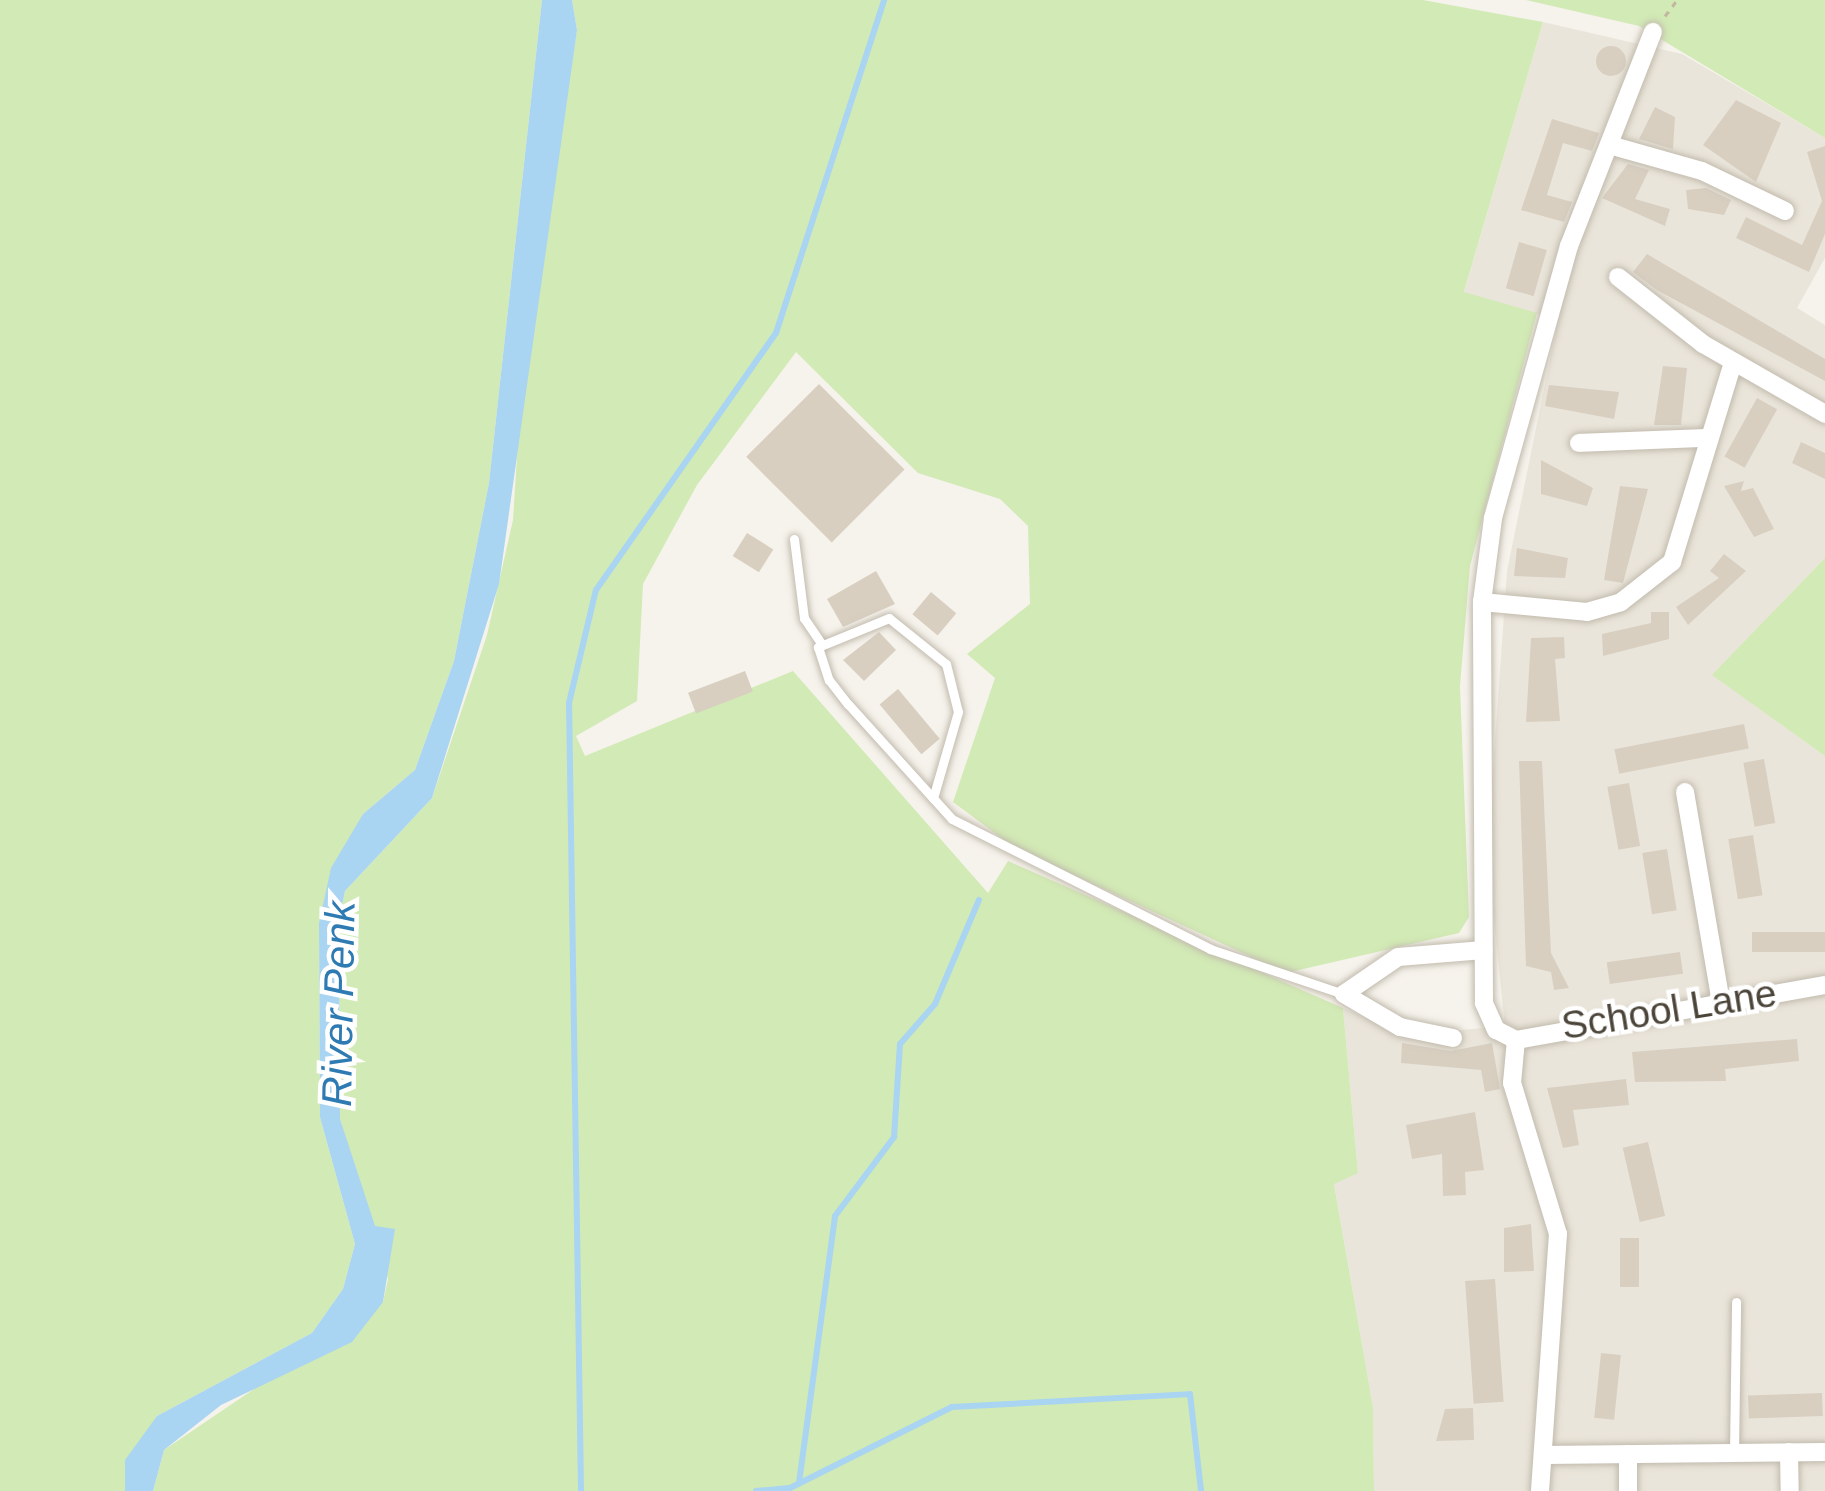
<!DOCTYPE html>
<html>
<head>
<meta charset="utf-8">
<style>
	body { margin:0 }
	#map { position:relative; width:1825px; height:1491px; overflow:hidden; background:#f6f3ec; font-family:Helvetica,sans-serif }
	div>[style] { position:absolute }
	.residential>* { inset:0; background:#eae5da }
	.green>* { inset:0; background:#d2eab5 }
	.water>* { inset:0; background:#a9d4f2 }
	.stream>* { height:6px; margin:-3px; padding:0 3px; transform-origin:3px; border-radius:3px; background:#a9d4f2 }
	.building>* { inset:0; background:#d8cfc1; transform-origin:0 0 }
	.round { border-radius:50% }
	.path>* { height:3px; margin-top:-1.5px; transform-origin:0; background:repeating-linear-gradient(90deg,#c4b79f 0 6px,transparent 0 12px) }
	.roads { filter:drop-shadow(0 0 3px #c2bbae) drop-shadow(0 0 3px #c2bbae) }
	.lane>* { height:9px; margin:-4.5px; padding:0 4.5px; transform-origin:4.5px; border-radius:4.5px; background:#fff }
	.street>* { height:18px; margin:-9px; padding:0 9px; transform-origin:9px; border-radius:9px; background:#fff }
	span { translate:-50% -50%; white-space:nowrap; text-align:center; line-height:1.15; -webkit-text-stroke:9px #fff; paint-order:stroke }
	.street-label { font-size:39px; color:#4b4439 }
	.water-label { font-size:42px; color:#2e7ab2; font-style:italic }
</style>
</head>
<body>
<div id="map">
	<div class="residential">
		<i style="clip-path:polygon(1543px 22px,1682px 54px,1825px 138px,1825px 258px,1797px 308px,1825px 325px,1825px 558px,1713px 675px,1825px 756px,1825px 1491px,1374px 1491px,1373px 1407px,1334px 1183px,1358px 1172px,1343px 1008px,1405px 1035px,1505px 1026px,1487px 855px,1507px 571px,1558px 320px,1464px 293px)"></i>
	</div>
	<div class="green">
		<i style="clip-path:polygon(0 0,542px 0,489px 483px,454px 661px,415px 770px,363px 814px,319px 923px,320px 1117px,355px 1244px,343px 1289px,312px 1333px,157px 1416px,125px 1491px,0 1491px)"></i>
		<i style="clip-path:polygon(572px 0,1423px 0,1543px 22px,1464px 292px,1537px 313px,1470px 566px,1460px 686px,1469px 917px,1459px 933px,1286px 973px,1015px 848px,953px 802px,995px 678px,967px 654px,1030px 604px,1028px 526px,1000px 499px,918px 473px,796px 352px,697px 485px,643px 584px,637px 701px,576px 736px,585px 756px,793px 671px,988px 893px,1008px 861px,1343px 1008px,1358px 1173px,1334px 1184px,1373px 1407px,1374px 1491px,153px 1491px,164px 1450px,383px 1302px,388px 1279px,340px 1119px,339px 920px,345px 891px,432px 798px,487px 635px,513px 520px,523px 362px,577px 30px)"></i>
		<i style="clip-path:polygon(1526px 0,1825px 0,1825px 138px,1639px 26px)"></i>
		<i style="clip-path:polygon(1825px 558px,1825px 756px,1712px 675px)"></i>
	</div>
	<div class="water">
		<i style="clip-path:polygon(542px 0,572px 0,577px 30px,499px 584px,432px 798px,345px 891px,339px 920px,340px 1119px,375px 1226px,395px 1229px,383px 1302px,352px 1342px,221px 1405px,164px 1450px,153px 1491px,125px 1491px,125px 1460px,157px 1416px,312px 1333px,343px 1289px,355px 1244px,320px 1117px,319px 923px,331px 868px,363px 814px,415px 770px,454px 661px,489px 483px)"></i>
	</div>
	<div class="stream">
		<i style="left:799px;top:1483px;width:269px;rotate:-82.3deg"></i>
		<i style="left:835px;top:1216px;width:99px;rotate:-53.2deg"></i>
		<i style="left:894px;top:1137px;width:93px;rotate:-86.3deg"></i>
		<i style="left:900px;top:1044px;width:53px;rotate:-48.8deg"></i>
		<i style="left:935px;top:1004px;width:113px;rotate:-67.1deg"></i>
		<i style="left:581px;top:1491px;width:788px;rotate:-90.87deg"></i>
		<i style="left:569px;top:703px;width:116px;rotate:-76.6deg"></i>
		<i style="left:596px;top:590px;width:314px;rotate:-55deg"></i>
		<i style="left:776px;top:333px;width:350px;rotate:-72deg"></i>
		<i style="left:756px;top:1491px;width:34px;rotate:-5deg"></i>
		<i style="left:790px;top:1488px;width:181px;rotate:-26.6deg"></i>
		<i style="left:952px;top:1407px;width:238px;rotate:-3.1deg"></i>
		<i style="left:1190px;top:1394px;width:98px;rotate:83.5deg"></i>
	</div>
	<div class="building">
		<i class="round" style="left:1596px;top:46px;width:30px;height:30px"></i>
		<i style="clip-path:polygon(1736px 100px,1781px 123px,1756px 182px,1703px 145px)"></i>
		<i style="clip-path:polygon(1655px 107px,1675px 117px,1673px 149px,1639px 139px)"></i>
		<i style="clip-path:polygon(1552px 119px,1599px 133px,1592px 151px,1563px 143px,1547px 195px,1572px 202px,1564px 222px,1521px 210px)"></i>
		<i style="clip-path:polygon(1825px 146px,1825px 234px,1809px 272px,1736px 238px,1746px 217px,1802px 245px,1822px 201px,1807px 152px)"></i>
		<i style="clip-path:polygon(1628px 164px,1649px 170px,1635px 199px,1670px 209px,1665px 226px,1602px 198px)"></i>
		<i style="clip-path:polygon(1706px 188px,1731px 200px,1724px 215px,1688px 209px,1686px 190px)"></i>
		<i style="left:1519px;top:242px;width:29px;height:48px;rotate:16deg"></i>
		<i style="clip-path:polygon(1647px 254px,1825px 359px,1825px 381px,1657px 290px,1633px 272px)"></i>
		<i style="clip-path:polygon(1663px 366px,1687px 368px,1681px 425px,1654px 425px)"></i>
		<i style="left:819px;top:384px;width:121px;height:103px;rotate:45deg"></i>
		<i style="clip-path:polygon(1549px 385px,1619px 392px,1614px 419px,1545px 406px)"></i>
		<i style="left:1757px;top:398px;width:23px;height:67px;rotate:29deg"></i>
		<i style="clip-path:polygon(1801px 442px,1825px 453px,1825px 479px,1792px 463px)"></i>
		<i style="clip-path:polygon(1541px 460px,1593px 488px,1587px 506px,1541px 494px)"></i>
		<i style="clip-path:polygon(1744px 481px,1741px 491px,1753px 488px,1774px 529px,1754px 537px,1724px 486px)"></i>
		<i style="clip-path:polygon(1620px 486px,1648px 489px,1623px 583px,1604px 580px)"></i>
		<i style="left:747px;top:533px;width:31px;height:27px;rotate:32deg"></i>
		<i style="clip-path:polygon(1517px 548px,1568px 558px,1565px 578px,1514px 576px)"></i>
		<i style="clip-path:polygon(1724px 554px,1746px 571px,1688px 625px,1676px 607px,1719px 578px,1710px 571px)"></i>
		<i style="clip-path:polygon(876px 571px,895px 604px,843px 627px,827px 599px)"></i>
		<i style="left:931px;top:592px;width:33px;height:29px;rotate:40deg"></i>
		<i style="clip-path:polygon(1651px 612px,1669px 612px,1669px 639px,1603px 656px,1602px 634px,1651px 623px)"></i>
		<i style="clip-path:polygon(879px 632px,896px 650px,864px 681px,843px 660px)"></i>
		<i style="clip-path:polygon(1564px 637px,1565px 658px,1555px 659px,1560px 721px,1526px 722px,1531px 638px)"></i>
		<i style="left:745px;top:671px;width:22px;height:61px;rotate:69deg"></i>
		<i style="left:898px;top:689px;width:65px;height:24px;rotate:50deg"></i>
		<i style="left:1744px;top:724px;width:25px;height:132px;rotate:79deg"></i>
		<i style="left:1764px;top:759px;width:65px;height:21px;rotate:80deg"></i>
		<i style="clip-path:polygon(1519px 761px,1542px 761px,1551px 953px,1569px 988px,1554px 990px,1551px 972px,1526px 966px)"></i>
		<i style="left:1629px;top:783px;width:64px;height:22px;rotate:80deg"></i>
		<i style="left:1753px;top:835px;width:61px;height:25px;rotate:81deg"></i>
		<i style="left:1667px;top:849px;width:62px;height:25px;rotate:81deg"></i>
		<i style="left:1825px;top:932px;width:20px;height:73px;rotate:90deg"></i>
		<i style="left:1680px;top:952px;width:22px;height:74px;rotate:82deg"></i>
		<i style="clip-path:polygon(1797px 1039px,1799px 1061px,1725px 1069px,1726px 1081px,1635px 1082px,1632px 1052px)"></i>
		<i style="clip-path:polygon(1402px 1043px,1451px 1051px,1492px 1043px,1500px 1089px,1485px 1092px,1481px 1070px,1401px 1063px)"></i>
		<i style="clip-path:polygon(1626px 1079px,1629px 1105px,1573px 1110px,1579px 1145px,1563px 1148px,1547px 1088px)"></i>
		<i style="clip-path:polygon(1475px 1112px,1484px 1170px,1465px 1172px,1466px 1195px,1443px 1196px,1442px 1154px,1412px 1159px,1406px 1125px)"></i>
		<i style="left:1648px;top:1142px;width:76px;height:26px;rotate:77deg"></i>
		<i style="clip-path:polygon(1531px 1224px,1534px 1271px,1504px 1272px,1504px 1228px)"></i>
		<i style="left:1620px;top:1238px;width:19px;height:49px"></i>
		<i style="left:1495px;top:1279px;width:123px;height:30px;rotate:86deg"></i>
		<i style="left:1601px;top:1353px;width:20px;height:65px;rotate:6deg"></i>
		<i style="left:1822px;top:1393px;width:23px;height:74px;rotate:88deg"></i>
		<i style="clip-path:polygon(1473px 1408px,1474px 1440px,1436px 1441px,1445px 1409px)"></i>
	</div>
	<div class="path">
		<i style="left:1665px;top:16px;width:20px;rotate:-53deg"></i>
	</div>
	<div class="roads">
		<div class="lane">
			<i style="left:794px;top:539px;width:80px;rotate:82.8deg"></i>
			<i style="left:804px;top:618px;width:32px;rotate:56deg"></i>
			<i style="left:933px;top:798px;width:90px;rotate:-73.8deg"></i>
			<i style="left:958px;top:712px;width:49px;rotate:-104deg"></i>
			<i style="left:946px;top:664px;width:73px;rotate:-141.1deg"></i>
			<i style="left:889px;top:618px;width:77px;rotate:157.8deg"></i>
			<i style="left:818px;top:647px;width:35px;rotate:72deg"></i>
			<i style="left:829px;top:680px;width:31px;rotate:52deg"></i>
			<i style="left:848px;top:704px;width:127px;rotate:47.9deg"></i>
			<i style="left:933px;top:798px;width:28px;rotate:48deg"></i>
			<i style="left:952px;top:819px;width:289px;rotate:26.7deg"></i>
			<i style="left:1210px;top:949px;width:141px;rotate:18.6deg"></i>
			<i style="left:1734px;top:1453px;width:151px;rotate:-89.2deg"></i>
		</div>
		<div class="street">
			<i style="left:1613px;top:146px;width:92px;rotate:15.7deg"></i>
			<i style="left:1702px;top:171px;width:92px;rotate:25.7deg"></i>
			<i style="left:1618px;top:277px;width:108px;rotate:38.2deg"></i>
			<i style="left:1703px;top:344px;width:141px;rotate:29.8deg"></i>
			<i style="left:1579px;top:443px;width:125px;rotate:-2.3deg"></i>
			<i style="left:1482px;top:602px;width:105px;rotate:5.4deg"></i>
			<i style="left:1587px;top:612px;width:35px;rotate:-16deg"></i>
			<i style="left:1621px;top:602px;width:65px;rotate:-38.1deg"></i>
			<i style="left:1672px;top:562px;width:209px;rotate:-73deg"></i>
			<i style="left:1685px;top:792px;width:214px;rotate:80.3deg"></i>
			<i style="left:1453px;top:1038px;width:54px;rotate:-168.3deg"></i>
			<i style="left:1400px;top:1027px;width:65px;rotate:-149.5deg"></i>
			<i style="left:1344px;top:994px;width:65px;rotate:-34.4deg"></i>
			<i style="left:1398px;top:957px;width:86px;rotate:-4.7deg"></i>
			<i style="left:1516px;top:1040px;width:314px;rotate:-10.1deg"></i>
			<i style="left:1789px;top:1452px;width:39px;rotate:89deg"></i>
			<i style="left:1544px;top:1455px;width:281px;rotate:-0.6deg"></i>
			<i style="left:1540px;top:1491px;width:258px;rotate:-86deg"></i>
			<i style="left:1558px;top:1234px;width:158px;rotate:-106.9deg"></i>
			<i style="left:1512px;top:1083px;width:43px;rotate:-84.7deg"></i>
			<i style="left:1516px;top:1040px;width:22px;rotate:-153deg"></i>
			<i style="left:1496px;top:1030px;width:30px;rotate:-114deg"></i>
			<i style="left:1484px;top:1003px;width:401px;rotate:-90.3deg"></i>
			<i style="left:1482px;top:602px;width:85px;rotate:-82.5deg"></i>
			<i style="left:1493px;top:518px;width:282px;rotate:-74.4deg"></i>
			<i style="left:1569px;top:246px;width:230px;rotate:-68.6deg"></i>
			<i style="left:1628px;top:1491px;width:37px;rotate:-90deg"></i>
		</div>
	</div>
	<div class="street-label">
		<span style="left:1669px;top:1010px;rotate:-9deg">School Lane</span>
	</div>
	<div class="water-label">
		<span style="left:339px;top:1004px;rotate:-89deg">River Penk</span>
	</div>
</div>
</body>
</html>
